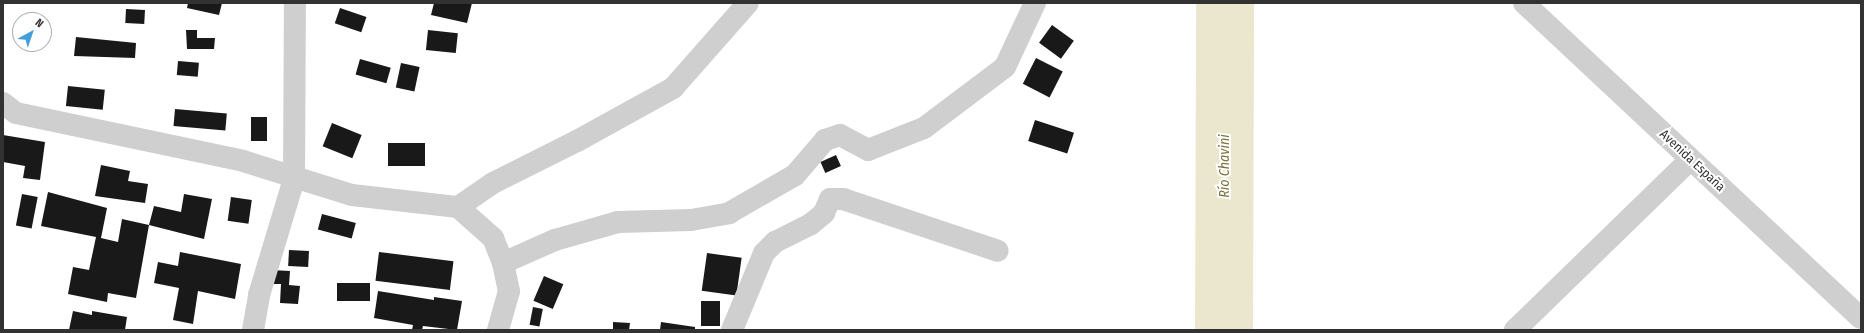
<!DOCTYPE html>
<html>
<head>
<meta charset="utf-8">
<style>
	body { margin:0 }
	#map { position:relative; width:1864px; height:333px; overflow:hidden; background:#fff; font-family:"Fira Sans Condensed",sans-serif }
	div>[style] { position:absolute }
	.river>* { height:58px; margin:-29px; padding:0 29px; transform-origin:29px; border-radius:29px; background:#ebe7cf }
	.building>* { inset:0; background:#191919; transform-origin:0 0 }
	.minor>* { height:22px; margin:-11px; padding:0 11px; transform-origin:11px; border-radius:11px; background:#cfcfcf }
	span { translate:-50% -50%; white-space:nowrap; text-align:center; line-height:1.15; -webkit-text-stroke:4px #fff; paint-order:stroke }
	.street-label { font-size:13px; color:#323232 }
	.water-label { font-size:14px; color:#7c733c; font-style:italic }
	.frame { position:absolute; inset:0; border:4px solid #323232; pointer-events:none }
	.north { position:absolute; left:12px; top:12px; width:40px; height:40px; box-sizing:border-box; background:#fff; border:1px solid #adadad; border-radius:50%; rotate:40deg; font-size:11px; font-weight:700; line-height:16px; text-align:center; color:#323232 }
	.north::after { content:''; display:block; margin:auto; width:14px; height:18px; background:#429fda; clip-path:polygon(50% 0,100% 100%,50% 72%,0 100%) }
</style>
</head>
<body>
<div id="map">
	<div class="river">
		<i style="left:1224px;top:330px;width:327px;rotate:-89.8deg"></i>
	</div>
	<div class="building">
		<i style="clip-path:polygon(188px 3px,222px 3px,219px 15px,187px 8px)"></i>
		<i style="clip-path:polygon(434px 3px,472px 3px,467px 23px,431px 15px)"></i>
		<i style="left:340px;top:8px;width:28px;height:16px;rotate:19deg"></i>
		<i style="left:126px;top:9px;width:19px;height:14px;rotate:3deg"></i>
		<i style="left:1052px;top:25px;width:27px;height:22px;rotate:36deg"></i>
		<i style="clip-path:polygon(186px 30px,197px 30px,197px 38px,215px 38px,214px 49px,187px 49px)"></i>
		<i style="left:428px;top:30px;width:30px;height:20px;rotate:6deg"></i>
		<i style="clip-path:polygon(76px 37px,136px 43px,135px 58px,74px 56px)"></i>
		<i style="left:1036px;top:58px;width:30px;height:29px;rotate:27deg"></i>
		<i style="left:360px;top:59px;width:32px;height:16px;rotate:16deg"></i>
		<i style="left:178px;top:61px;width:21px;height:14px;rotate:5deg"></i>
		<i style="left:401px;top:63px;width:19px;height:25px;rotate:12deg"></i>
		<i style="left:68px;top:86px;width:37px;height:20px;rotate:6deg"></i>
		<i style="left:175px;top:109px;width:52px;height:17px;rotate:5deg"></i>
		<i style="left:251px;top:117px;width:16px;height:24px"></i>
		<i style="left:1035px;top:120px;width:41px;height:22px;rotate:18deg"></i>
		<i style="left:332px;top:123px;width:32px;height:25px;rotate:22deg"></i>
		<i style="clip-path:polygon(3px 135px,45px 142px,40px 180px,23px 178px,25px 166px,3px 162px)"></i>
		<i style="left:388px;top:143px;width:37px;height:23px"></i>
		<i style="left:836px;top:155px;width:12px;height:17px;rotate:66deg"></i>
		<i style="clip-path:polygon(101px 165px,130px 171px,128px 181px,148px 184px,145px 203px,95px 196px)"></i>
		<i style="clip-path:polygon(48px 192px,107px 208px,101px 238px,118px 242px,122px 219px,149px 225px,136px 298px,108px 293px,107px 302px,68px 294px,73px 267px,89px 270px,96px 237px,41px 226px)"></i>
		<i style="left:22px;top:194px;width:16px;height:32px;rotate:11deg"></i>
		<i style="clip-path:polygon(184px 194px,212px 199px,204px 239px,149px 225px,154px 206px,181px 212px)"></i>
		<i style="left:231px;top:197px;width:21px;height:24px;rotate:8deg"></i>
		<i style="left:322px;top:214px;width:35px;height:16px;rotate:15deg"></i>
		<i style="left:289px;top:250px;width:20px;height:16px;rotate:3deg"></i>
		<i style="clip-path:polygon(180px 252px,241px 264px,235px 299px,198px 291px,193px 324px,173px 320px,179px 288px,154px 283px,158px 262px,178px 266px)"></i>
		<i style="left:379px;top:252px;width:75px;height:29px;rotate:7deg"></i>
		<i style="left:707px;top:253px;width:35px;height:38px;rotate:8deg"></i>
		<i style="clip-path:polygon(271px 270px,290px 271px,289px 285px,300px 286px,298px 304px,280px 303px,281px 284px,270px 284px)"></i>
		<i style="left:544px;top:276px;width:21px;height:27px;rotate:23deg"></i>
		<i style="left:370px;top:283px;width:18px;height:33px;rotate:90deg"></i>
		<i style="clip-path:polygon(378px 291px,434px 300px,434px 297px,462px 301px,457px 330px,423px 326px,422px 330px,412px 330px,413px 325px,374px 318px)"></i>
		<i style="left:701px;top:301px;width:19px;height:25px"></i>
		<i style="left:533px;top:307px;width:10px;height:18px;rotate:11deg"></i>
		<i style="clip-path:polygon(73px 311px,92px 315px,92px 311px,127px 317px,125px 330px,69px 330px)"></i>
		<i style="clip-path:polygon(613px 322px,630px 323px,629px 330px,613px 330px)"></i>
		<i style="clip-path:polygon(661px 322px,695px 327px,695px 330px,660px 330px)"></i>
	</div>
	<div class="minor">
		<i style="left:1524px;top:3px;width:461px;rotate:43.1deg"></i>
		<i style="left:3px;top:103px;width:16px;rotate:38deg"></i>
		<i style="left:16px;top:113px;width:232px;rotate:11.9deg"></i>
		<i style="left:243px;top:161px;width:114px;rotate:17.3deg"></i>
		<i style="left:352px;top:195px;width:107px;rotate:6.5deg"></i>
		<i style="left:458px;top:207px;width:42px;rotate:-34.4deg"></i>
		<i style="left:493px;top:183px;width:94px;rotate:-26.6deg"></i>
		<i style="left:577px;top:141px;width:110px;rotate:-28.9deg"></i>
		<i style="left:673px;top:88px;width:113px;rotate:-48.6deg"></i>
		<i style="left:458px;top:207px;width:47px;rotate:41.5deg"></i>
		<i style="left:493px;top:238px;width:27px;rotate:68deg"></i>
		<i style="left:503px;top:263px;width:29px;rotate:78deg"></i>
		<i style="left:509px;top:291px;width:41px;rotate:105.8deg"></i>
		<i style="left:503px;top:263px;width:57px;rotate:-23.9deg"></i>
		<i style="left:555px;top:240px;width:66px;rotate:-15.9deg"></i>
		<i style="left:618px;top:222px;width:73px;rotate:-1.6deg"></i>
		<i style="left:691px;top:220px;width:39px;rotate:-10deg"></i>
		<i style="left:729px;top:213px;width:76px;rotate:-29.9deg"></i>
		<i style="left:795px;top:175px;width:46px;rotate:-49.4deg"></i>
		<i style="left:825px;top:140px;width:16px;rotate:-18deg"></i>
		<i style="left:840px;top:135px;width:32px;rotate:28deg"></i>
		<i style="left:868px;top:150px;width:60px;rotate:-21.4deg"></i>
		<i style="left:924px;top:128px;width:101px;rotate:-37deg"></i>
		<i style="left:1005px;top:67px;width:71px;rotate:-64.9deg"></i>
		<i style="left:253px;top:330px;width:36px;rotate:-80deg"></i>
		<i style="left:259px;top:295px;width:121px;rotate:-73.2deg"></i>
		<i style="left:294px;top:179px;width:176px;rotate:-89.7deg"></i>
		<i style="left:732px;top:330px;width:83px;rotate:-67.4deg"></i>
		<i style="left:764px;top:253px;width:16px;rotate:-45deg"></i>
		<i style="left:775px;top:242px;width:40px;rotate:-26.6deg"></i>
		<i style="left:811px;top:224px;width:17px;rotate:-40deg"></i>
		<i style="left:824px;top:213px;width:15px;rotate:-67deg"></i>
		<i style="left:830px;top:199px;width:13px"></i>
		<i style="left:843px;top:199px;width:163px;rotate:18.5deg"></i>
		<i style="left:1515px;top:330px;width:244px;rotate:-44.2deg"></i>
	</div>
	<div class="street-label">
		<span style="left:1692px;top:161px;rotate:43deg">Avenida España</span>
	</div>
	<div class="water-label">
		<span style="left:1225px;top:166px;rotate:-90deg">Río Chavini</span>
	</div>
	<div class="frame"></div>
	<div class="north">N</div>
</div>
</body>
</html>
